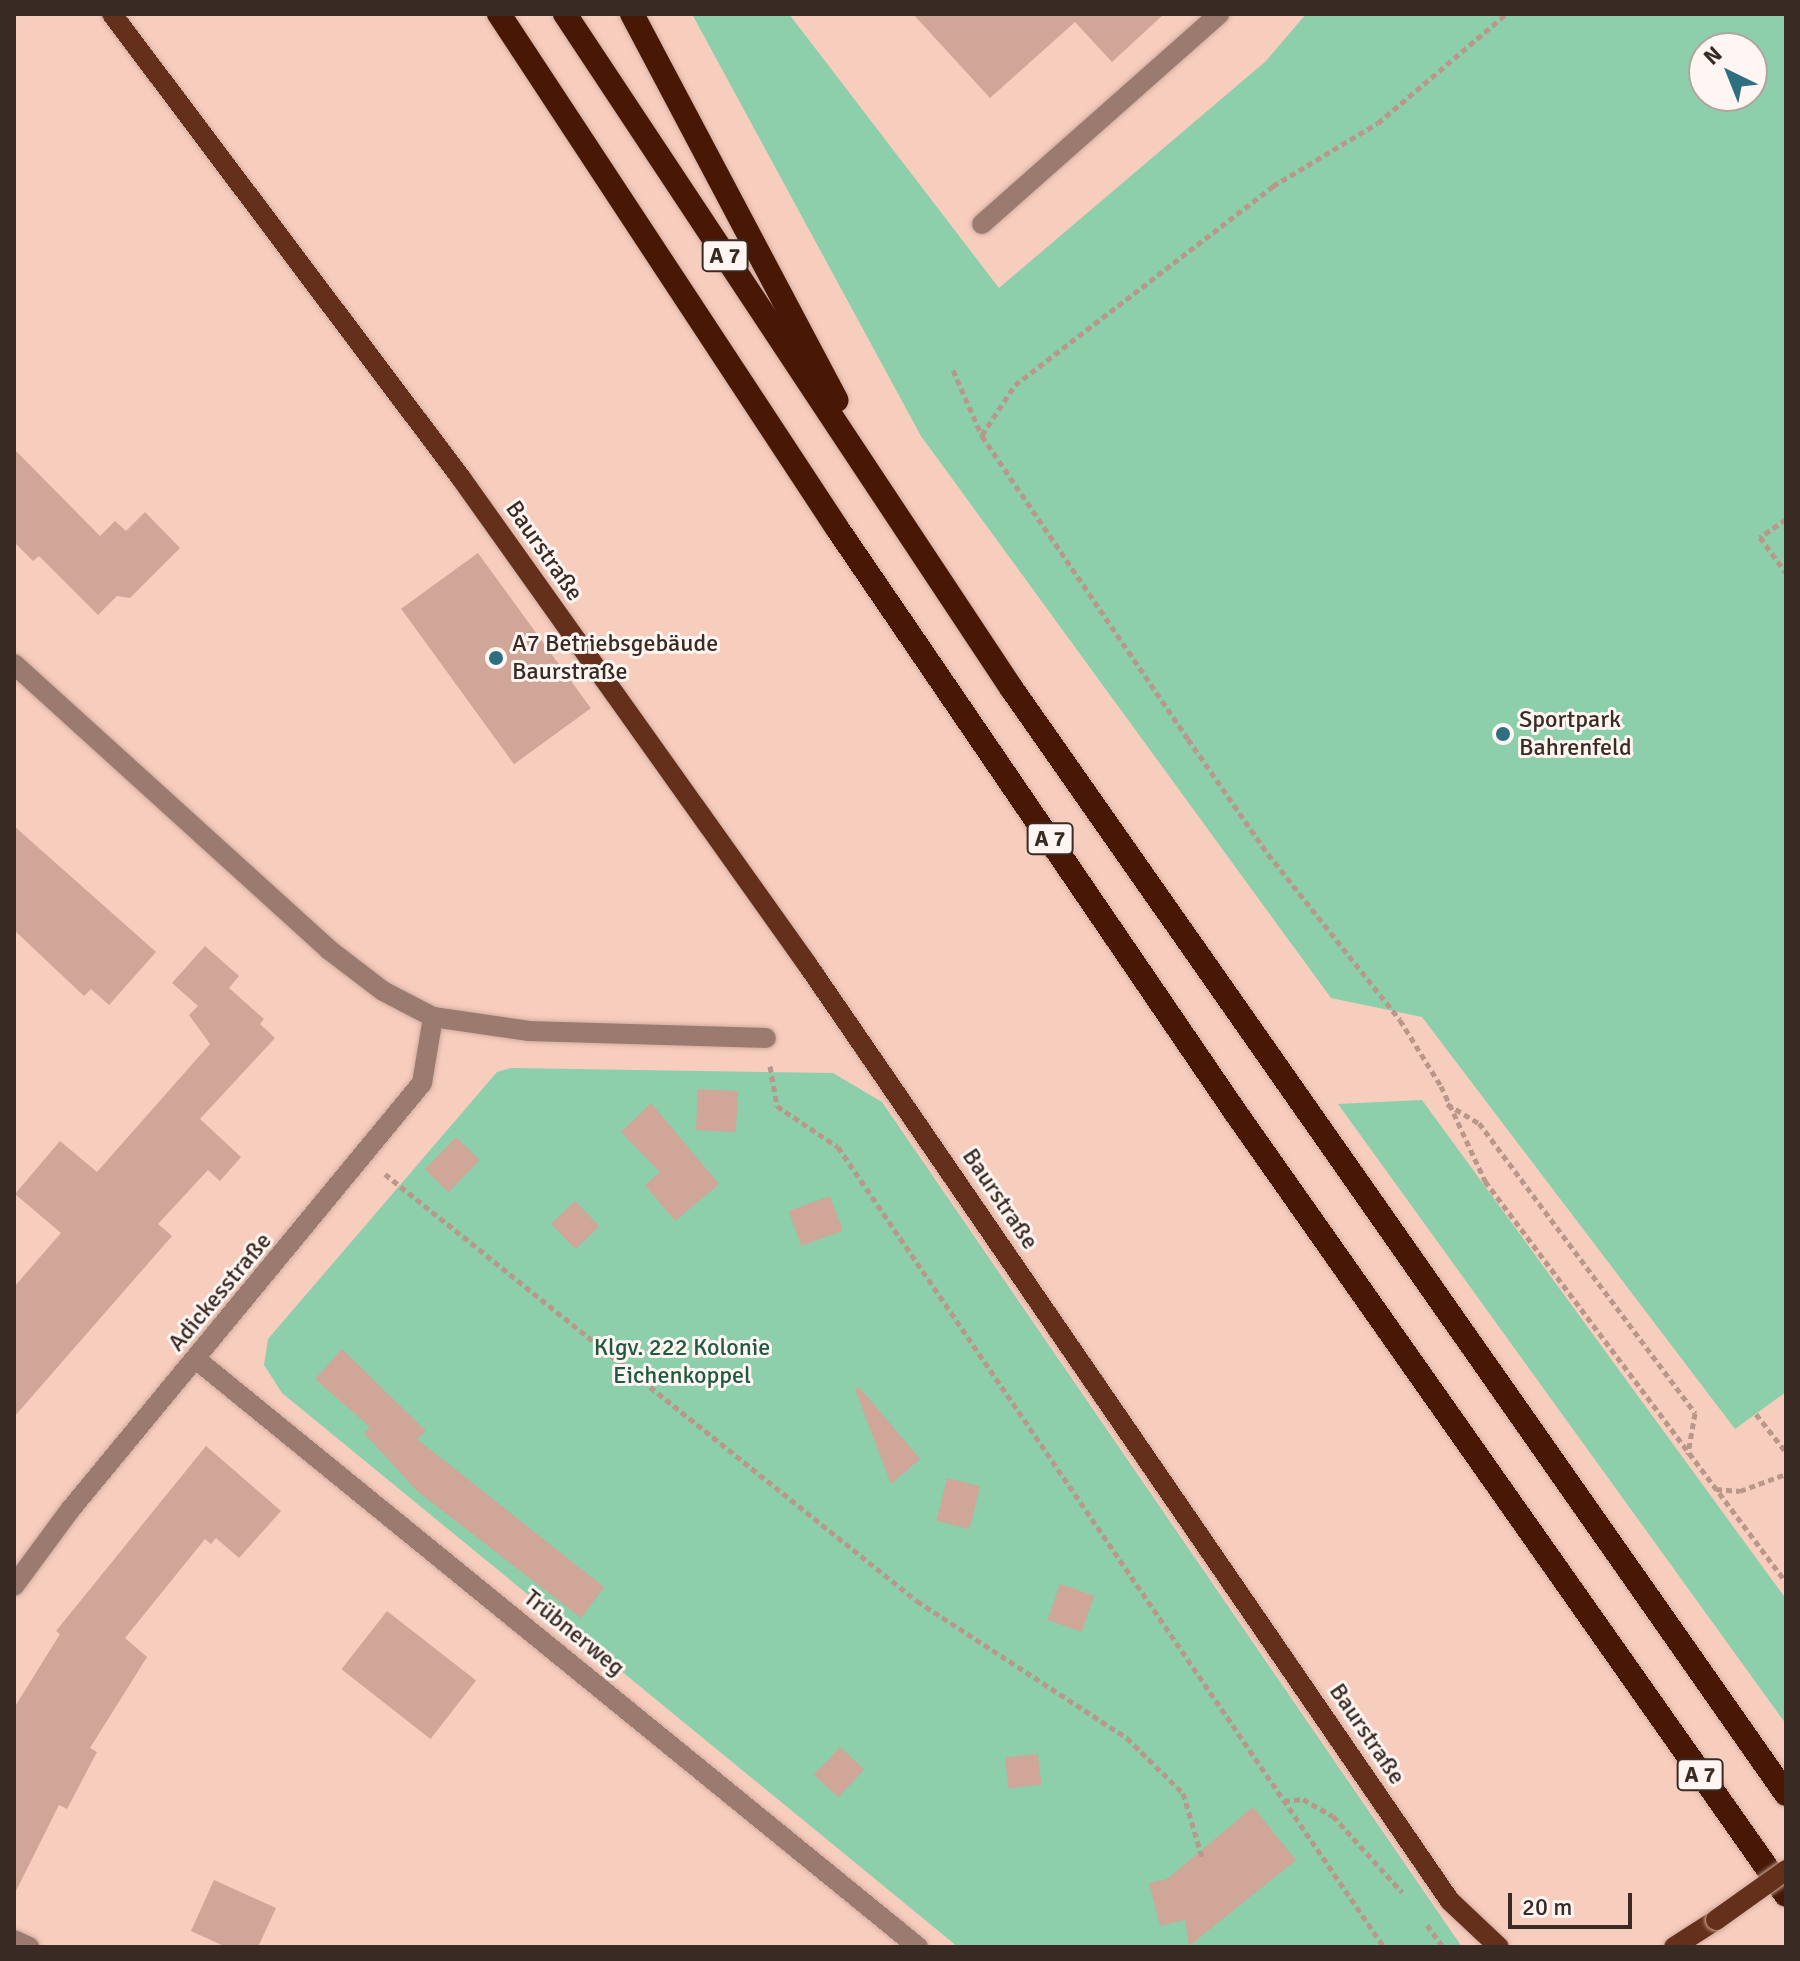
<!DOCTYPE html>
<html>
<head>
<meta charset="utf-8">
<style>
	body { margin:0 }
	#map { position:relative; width:1800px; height:1961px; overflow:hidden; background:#f7cdbe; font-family:Signika,sans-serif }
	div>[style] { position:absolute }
	.green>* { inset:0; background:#8dceab }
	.building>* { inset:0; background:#cfa698; transform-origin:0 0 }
	.path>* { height:5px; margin-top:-2.5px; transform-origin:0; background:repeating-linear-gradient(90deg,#b9978b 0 6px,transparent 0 10px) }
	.roads { filter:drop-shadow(0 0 2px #d1ac9f) drop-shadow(0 0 2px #d1ac9f) }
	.minor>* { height:20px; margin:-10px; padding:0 10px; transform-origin:10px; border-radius:10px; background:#9b7b6f }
	.major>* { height:20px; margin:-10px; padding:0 10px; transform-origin:10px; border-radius:10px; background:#642f1b }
	.highway>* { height:24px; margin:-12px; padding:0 12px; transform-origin:12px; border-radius:12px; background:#481805 }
	.bridges { filter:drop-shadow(0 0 2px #d1ac9f) drop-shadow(0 0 2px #d1ac9f) }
	.major-bridge>* { height:20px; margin:-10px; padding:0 10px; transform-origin:10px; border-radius:10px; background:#642f1b }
	.dots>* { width:22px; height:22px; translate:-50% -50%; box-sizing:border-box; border:4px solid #fff6f3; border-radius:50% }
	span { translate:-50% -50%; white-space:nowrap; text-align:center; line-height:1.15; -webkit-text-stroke:6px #fff6f3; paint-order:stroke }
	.shield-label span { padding:2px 6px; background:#fff6f3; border:2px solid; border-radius:6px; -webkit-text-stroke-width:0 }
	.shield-label { font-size:22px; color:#3a2a24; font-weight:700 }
	.street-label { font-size:24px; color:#3a2a24 }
	.poi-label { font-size:24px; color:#3a2a24 }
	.left { translate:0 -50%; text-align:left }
	.park-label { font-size:24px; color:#1e5a3f }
	.frame { position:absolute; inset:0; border:16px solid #3a2a24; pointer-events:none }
	.north { position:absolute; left:1688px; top:32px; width:80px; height:80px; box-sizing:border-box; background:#fff6f3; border:2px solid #b0a4a0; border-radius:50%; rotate:317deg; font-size:22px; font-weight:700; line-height:32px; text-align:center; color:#3a2a24 }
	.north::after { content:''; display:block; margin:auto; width:28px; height:36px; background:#2e6f82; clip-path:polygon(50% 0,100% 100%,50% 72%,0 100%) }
	.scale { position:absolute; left:1508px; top:1893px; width:124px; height:36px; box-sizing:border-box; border:4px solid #3a2a24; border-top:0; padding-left:10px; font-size:24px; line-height:28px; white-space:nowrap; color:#3a2a24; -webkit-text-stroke:6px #fff6f3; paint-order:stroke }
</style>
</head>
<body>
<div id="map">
	<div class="green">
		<i style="clip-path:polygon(evenodd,692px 14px,789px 14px,999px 288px,1266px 61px,1306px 14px,1786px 14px,1786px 1392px,1735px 1429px,1422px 1017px,1331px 998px,921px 436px,692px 14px,1752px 48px,1752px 96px,1704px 96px,1704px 48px,1752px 48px)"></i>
		<i style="clip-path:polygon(511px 1068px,833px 1073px,882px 1102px,1462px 1947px,958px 1947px,282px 1393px,264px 1365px,268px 1339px,497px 1072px)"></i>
		<i style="clip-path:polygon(1422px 1100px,1786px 1599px,1786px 1724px,1338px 1104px)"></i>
	</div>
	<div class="building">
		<i style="clip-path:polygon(913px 14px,1164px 14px,1112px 62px,1075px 22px,990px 98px)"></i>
		<i style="clip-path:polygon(14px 449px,100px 536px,115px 521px,126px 531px,145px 512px,180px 548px,130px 598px,117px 596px,98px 615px,39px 556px,33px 561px,14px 542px)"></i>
		<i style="left:478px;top:553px;width:192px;height:95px;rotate:54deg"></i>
		<i style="clip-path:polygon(14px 826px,156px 952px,109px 1005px,91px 989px,84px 996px,14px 930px)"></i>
		<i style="clip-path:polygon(205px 946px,239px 976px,229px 988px,264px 1019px,260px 1024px,275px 1038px,200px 1119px,241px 1157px,220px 1181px,208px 1170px,158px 1224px,172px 1236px,14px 1417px,14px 1287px,61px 1233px,15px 1194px,60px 1141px,97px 1172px,210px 1044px,189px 1015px,198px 1006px,172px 983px)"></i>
		<i style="left:698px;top:1089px;width:40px;height:41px;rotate:3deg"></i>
		<i style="clip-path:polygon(651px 1103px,719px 1184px,675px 1221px,645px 1185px,660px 1172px,621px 1132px)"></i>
		<i style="left:456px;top:1137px;width:33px;height:45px;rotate:44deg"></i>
		<i style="left:830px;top:1196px;width:37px;height:44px;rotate:70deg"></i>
		<i style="left:575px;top:1201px;width:35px;height:33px;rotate:46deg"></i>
		<i style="clip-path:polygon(342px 1349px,426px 1431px,417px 1439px,604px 1587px,581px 1618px,417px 1491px,364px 1433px,370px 1427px,315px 1379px)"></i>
		<i style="clip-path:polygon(859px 1387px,920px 1459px,891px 1484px,855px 1389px)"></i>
		<i style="clip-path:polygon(206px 1446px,281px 1511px,239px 1558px,216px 1538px,211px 1544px,205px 1539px,125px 1638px,147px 1657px,90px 1748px,97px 1752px,67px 1809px,59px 1805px,14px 1895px,14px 1708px,60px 1634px,56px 1631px)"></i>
		<i style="left:947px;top:1478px;width:34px;height:44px;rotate:14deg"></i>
		<i style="left:1060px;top:1584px;width:36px;height:38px;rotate:19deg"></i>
		<i style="left:387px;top:1611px;width:113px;height:74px;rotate:38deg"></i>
		<i style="left:840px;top:1747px;width:33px;height:38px;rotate:43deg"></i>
		<i style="left:1038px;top:1754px;width:31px;height:33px;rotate:84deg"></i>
		<i style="clip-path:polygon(1253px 1807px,1296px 1860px,1189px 1946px,1185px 1920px,1160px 1926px,1149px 1883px,1167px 1879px)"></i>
		<i style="clip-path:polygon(214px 1880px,276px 1908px,258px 1947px,226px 1947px,191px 1931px)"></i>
	</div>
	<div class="path">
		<i style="left:953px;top:370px;width:72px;rotate:66.3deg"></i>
		<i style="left:982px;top:436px;width:366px;rotate:55.8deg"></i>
		<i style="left:1188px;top:739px;width:140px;rotate:55.2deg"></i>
		<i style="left:1268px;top:854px;width:212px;rotate:51.5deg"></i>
		<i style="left:1400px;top:1020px;width:78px;rotate:58.2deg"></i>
		<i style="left:1441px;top:1086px;width:105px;rotate:65.1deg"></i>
		<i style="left:1485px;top:1181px;width:501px;rotate:53.11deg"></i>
		<i style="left:982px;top:435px;width:60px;rotate:-56.6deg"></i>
		<i style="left:1015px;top:385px;width:326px;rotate:-37.6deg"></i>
		<i style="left:1273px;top:186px;width:122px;rotate:-31deg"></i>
		<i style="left:1378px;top:123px;width:168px;rotate:-40.4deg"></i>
		<i style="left:1786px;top:519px;width:32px;rotate:145deg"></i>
		<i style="left:1760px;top:537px;width:44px;rotate:54.2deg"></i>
		<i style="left:770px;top:1066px;width:41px;rotate:80.1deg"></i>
		<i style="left:777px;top:1106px;width:73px;rotate:33.9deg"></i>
		<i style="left:838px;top:1147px;width:969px;rotate:55.69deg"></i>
		<i style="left:1447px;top:1104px;width:37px;rotate:31deg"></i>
		<i style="left:1479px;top:1123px;width:362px;rotate:53.3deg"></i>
		<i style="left:1695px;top:1413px;width:42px;rotate:99.7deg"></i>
		<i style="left:385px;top:1174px;width:682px;rotate:38.75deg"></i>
		<i style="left:917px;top:1601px;width:251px;rotate:33.1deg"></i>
		<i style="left:1127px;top:1738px;width:78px;rotate:44.5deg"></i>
		<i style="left:1183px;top:1793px;width:70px;rotate:73.4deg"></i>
		<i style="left:1756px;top:1414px;width:48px;rotate:51.7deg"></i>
		<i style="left:1716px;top:1489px;width:24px;rotate:5deg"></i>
		<i style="left:1740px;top:1491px;width:49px;rotate:-20.3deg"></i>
		<i style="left:1284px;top:1801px;width:19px;rotate:-6deg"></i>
		<i style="left:1303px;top:1799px;width:34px;rotate:30deg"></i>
		<i style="left:1333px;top:1816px;width:103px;rotate:47.8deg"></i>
		<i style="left:1427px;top:1925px;width:27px;rotate:54deg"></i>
	</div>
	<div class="roads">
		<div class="minor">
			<i style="left:982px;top:224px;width:317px;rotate:-41.5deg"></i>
			<i style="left:14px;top:664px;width:424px;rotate:42.2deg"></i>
			<i style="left:328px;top:949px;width:69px;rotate:37.4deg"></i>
			<i style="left:383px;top:991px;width:56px;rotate:27.5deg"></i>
			<i style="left:433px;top:1017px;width:97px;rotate:8.3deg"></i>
			<i style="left:529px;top:1031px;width:237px;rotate:1.7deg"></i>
			<i style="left:197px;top:1360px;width:930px;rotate:39.15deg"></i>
			<i style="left:14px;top:1586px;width:94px;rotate:-53.6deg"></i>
			<i style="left:70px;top:1510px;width:553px;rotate:-50.5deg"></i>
			<i style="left:422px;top:1083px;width:67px;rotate:-80.5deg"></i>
			<i style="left:14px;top:1940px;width:17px;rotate:25deg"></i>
		</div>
		<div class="major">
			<i style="left:112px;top:14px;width:581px;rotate:53.05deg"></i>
			<i style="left:461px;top:478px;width:597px;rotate:54.55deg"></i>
			<i style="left:807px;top:964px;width:1136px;rotate:55.54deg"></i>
			<i style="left:1450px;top:1901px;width:67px;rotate:43.2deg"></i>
			<i style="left:1674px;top:1947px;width:50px;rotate:-32.7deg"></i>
		</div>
		<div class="highway">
			<i style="left:499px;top:14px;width:615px;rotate:56.67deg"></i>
			<i style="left:837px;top:528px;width:712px;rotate:55.71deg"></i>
			<i style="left:1238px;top:1116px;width:952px;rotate:54.87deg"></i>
			<i style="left:565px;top:14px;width:810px;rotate:56.49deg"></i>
			<i style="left:1012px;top:689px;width:1349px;rotate:54.99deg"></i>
			<i style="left:632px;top:14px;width:437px;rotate:62.1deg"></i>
		</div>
	</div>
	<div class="bridges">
		<div class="major-bridge">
			<i style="left:1716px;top:1920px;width:86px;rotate:-35.5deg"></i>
		</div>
	</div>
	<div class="dots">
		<i style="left:496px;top:658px;background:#2e6f82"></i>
		<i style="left:1503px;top:734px;background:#2e6f82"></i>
	</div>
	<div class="shield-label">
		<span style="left:725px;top:256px">A 7</span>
		<span style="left:1050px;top:839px">A 7</span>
		<span style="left:1700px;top:1775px">A 7</span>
	</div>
	<div class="street-label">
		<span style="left:544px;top:551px;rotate:55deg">Baurstraße</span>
		<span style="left:1000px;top:1199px;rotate:56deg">Baurstraße</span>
		<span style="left:220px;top:1292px;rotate:-50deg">Adickesstraße</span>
		<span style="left:574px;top:1633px;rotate:39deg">Trübnerweg</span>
		<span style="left:1367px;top:1734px;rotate:56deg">Baurstraße</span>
	</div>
	<div class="poi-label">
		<span class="left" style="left:512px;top:658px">A7 Betriebsgebäude<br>Baurstraße</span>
		<span class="left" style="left:1519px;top:734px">Sportpark<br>Bahrenfeld</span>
	</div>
	<div class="park-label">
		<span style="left:682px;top:1362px">Klgv. 222 Kolonie<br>Eichenkoppel</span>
	</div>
	<div class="frame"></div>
	<div class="north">N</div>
	<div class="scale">20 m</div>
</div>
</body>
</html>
